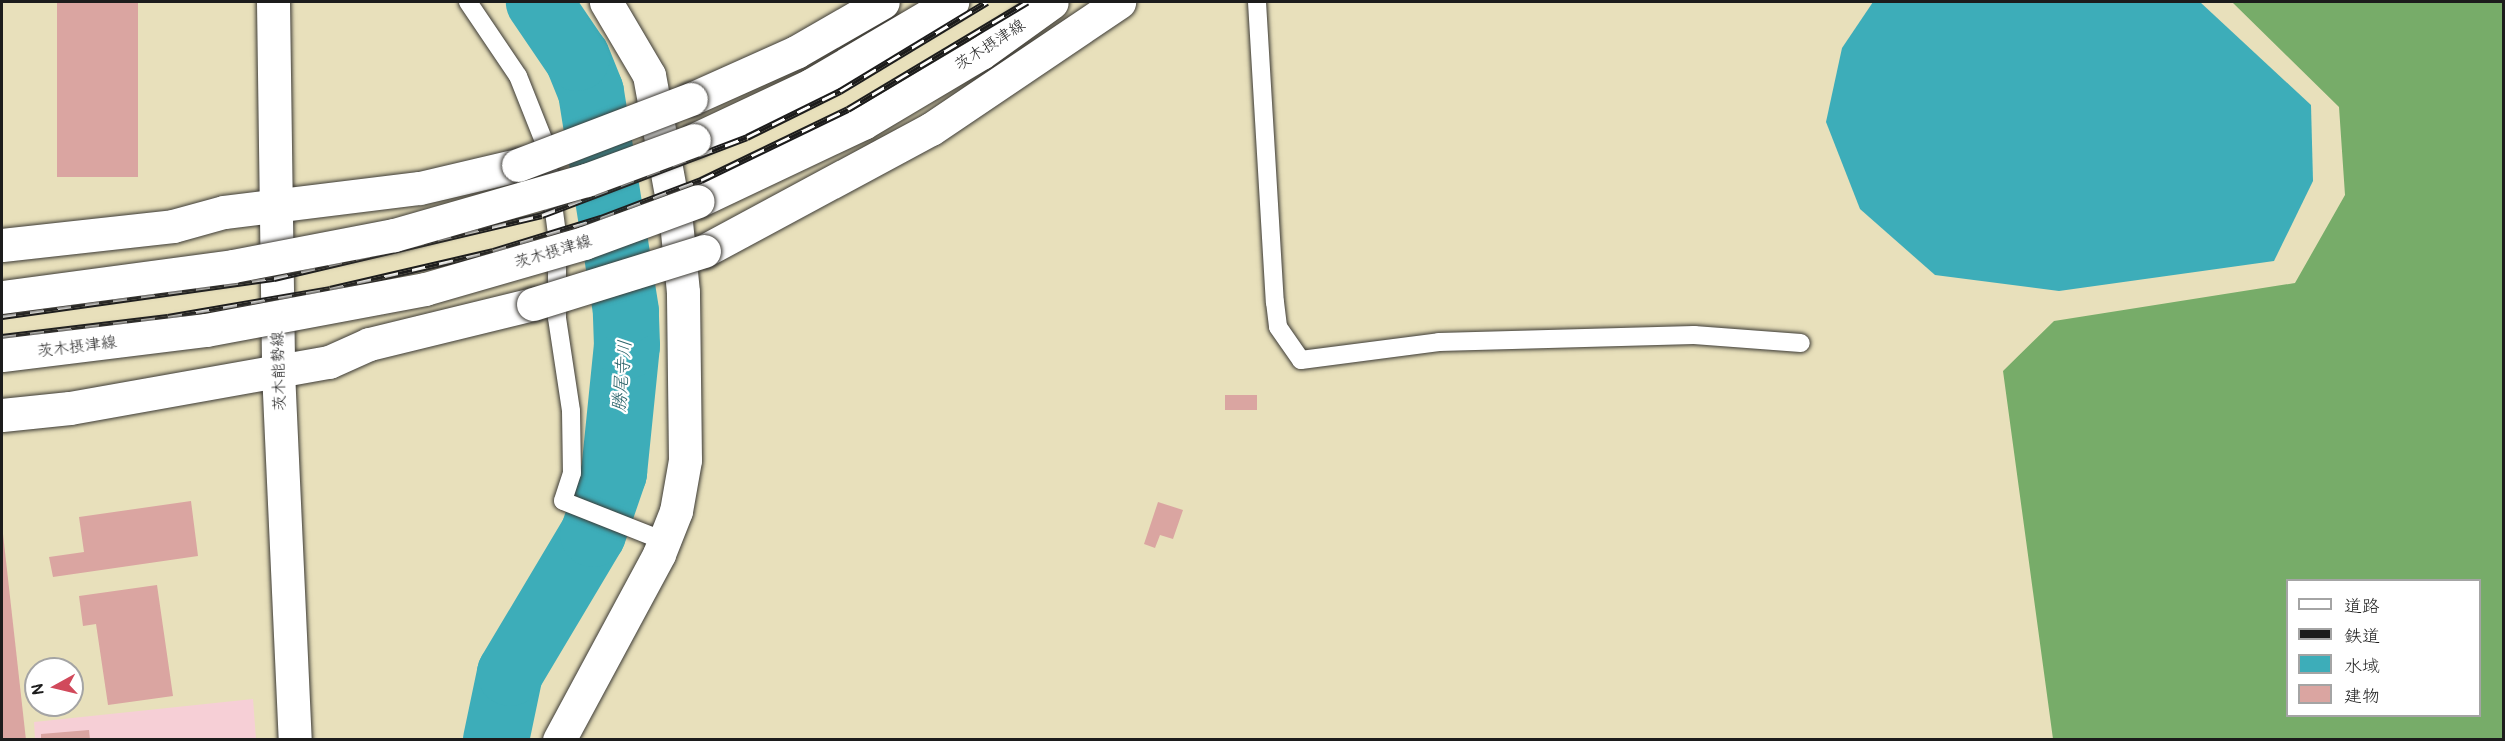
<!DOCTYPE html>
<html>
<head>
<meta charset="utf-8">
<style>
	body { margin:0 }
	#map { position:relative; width:2505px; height:741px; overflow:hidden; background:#e8e0bb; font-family:Pangolin,"Klee One",sans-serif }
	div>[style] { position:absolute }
	.built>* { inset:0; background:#f6cfd6 }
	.forest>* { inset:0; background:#77ac69 }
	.water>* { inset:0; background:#3dadb9 }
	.river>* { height:66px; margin:-33px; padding:0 33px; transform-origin:33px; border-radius:33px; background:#3dadb9 }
	.building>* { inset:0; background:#daa5a1; transform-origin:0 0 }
	.roads { filter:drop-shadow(0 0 2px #3b3934) drop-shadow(0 0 2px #3b3934) }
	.lane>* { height:18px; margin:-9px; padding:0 9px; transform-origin:9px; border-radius:9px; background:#fff }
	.street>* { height:33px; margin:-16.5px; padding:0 16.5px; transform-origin:16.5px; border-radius:16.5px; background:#fff }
	.primary>* { height:33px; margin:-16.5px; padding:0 16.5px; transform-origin:16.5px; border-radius:16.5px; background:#fff }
	.rail>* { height:7px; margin-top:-3.5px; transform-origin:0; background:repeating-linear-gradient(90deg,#fff 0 14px,#1c1c1c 0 28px); box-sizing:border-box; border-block:2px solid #1c1c1c }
	.bridges { filter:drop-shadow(0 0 2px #3b3934) drop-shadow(0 0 2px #3b3934) }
	.primary-bridge>* { height:33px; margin:-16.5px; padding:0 16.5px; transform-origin:16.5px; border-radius:16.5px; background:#fff }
	span { translate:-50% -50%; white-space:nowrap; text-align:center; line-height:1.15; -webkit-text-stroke:4.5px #fff; paint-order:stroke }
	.street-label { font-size:16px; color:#1c1c1c }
	.water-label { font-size:18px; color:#2c646a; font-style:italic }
	.frame { position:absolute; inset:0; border:3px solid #1c1c1c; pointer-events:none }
	.legend { position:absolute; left:2286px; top:579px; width:195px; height:138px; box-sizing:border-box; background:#fff; border:2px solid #a4a4a4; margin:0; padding:8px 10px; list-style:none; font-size:18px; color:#1c1c1c }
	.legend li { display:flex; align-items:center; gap:12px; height:30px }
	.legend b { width:30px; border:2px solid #a4a4a4 }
	.north { position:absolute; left:24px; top:657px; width:60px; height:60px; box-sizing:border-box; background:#fff; border:2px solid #a4a4a4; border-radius:50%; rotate:262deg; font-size:16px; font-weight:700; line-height:24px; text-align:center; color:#1c1c1c }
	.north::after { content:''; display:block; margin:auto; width:21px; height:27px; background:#d1495b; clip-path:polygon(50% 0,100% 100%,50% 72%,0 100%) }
</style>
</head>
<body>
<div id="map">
	<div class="built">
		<i style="clip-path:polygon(253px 699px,256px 739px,35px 739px,34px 722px)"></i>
	</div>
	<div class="forest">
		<i style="clip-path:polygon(evenodd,2232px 2px,2503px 2px,2503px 739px,2053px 739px,2003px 371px,2054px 321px,2295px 283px,2345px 195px,2339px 107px,2232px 2px,2288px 580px,2480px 580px,2480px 716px,2288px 716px,2288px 580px)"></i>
	</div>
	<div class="water">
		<i style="clip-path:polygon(1873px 2px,2200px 2px,2311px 105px,2313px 181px,2274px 261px,2059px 291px,1935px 275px,1860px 209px,1826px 122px,1842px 48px)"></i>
	</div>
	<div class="river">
		<i style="left:496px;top:740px;width:68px;rotate:-78.2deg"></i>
		<i style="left:510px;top:673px;width:162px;rotate:-59.2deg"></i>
		<i style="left:593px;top:534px;width:65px;rotate:-71deg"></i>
		<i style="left:614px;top:473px;width:128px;rotate:-84.2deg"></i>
		<i style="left:627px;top:346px;width:35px;rotate:-92deg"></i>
		<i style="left:626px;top:311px;width:222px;rotate:-99.1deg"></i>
		<i style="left:591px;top:92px;width:37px;rotate:-112deg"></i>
		<i style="left:577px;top:58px;width:68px;rotate:-124.2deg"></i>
	</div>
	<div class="building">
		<i style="left:57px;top:2px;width:81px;height:175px"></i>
		<i style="left:1257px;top:395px;width:15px;height:32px;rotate:90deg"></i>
		<i style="clip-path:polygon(191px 501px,198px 556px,53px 577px,49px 557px,84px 552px,79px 517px)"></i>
		<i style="clip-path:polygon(1158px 502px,1183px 510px,1173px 539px,1160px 535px,1155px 548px,1144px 544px)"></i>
		<i style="clip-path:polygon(3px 534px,26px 740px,2px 740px)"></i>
		<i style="clip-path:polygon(157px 585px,173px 696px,108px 705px,96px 624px,83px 626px,79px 596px)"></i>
		<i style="clip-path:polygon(89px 730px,90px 740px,41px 740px,41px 734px)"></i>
	</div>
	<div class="roads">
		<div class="lane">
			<i style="left:468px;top:2px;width:89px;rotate:56deg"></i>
			<i style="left:518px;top:76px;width:73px;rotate:68.3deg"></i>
			<i style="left:545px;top:144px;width:91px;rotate:82.4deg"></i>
			<i style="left:557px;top:234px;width:84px;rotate:90deg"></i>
			<i style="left:557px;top:318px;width:94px;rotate:81.4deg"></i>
			<i style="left:571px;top:411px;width:62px;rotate:89.1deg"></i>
			<i style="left:572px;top:473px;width:29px;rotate:108deg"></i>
			<i style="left:563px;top:501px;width:103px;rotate:21.6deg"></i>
			<i style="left:1257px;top:2px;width:301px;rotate:86.6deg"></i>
			<i style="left:1275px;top:302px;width:25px;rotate:83deg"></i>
			<i style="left:1278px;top:327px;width:40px;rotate:55.1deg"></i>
			<i style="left:1301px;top:360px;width:139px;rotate:-7.4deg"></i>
			<i style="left:1439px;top:342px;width:255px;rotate:-1.6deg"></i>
			<i style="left:1694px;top:335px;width:107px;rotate:4.3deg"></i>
		</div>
		<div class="street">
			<i style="left:559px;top:740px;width:211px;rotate:-61.7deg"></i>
			<i style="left:659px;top:554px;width:46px;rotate:-68.4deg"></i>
			<i style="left:676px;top:511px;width:52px;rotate:-80deg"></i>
			<i style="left:685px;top:460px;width:168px;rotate:-90.7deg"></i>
			<i style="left:683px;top:292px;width:70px;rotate:-95.7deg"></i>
			<i style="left:676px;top:222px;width:149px;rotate:-100.4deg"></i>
			<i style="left:649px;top:75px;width:85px;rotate:-120.5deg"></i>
		</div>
		<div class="primary">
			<i style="left:273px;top:2px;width:369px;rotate:89.2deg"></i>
			<i style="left:278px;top:371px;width:369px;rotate:87.4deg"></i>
			<i style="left:691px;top:99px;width:115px;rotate:-24.1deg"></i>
			<i style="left:796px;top:52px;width:100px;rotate:-29.9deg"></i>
			<i style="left:694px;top:140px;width:129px;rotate:-25.2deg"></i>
			<i style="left:811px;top:85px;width:164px;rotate:-30.5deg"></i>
			<i style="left:698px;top:201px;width:183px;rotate:-25.3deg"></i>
			<i style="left:863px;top:123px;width:137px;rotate:-30.7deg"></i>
			<i style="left:981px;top:53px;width:87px;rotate:-35.7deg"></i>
			<i style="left:2px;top:245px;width:172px;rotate:-6.3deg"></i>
			<i style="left:173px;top:226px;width:53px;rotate:-15.4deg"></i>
			<i style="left:224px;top:212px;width:197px;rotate:-7deg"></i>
			<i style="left:420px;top:188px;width:101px;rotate:-13.2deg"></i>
			<i style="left:704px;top:251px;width:258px;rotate:-28.3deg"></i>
			<i style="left:931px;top:129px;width:227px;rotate:-34deg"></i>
			<i style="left:2px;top:415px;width:68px;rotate:-5.9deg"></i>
			<i style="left:70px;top:408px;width:263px;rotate:-10.1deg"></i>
			<i style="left:329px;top:362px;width:44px;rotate:-24.2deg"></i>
			<i style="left:369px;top:344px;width:169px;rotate:-13.7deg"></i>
		</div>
	</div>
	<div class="rail">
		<i style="left:2px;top:316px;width:275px;rotate:-8deg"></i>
		<i style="left:274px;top:278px;width:275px;rotate:-13.2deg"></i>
		<i style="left:542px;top:215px;width:219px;rotate:-20.8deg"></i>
		<i style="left:747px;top:137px;width:104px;rotate:-26.3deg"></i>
		<i style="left:840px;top:91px;width:172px;rotate:-31.2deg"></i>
		<i style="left:2px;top:337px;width:167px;rotate:-6.9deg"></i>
		<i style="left:168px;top:317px;width:164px;rotate:-9.8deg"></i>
		<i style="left:330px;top:289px;width:167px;rotate:-13.1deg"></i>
		<i style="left:493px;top:251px;width:113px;rotate:-17deg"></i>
		<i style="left:601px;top:218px;width:107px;rotate:-20.8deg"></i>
		<i style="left:701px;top:180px;width:163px;rotate:-25.8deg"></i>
		<i style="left:848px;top:109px;width:209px;rotate:-30.9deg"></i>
	</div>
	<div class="bridges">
		<div class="primary-bridge">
			<i style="left:518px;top:165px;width:185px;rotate:-20.9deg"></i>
			<i style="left:2px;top:297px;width:233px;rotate:-7.6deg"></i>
			<i style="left:233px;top:266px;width:164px;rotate:-10.9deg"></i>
			<i style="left:394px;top:235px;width:200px;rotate:-16deg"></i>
			<i style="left:586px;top:180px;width:115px;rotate:-20.3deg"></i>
			<i style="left:533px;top:304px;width:179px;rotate:-17.2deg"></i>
			<i style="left:2px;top:355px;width:206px;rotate:-7deg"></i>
			<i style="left:206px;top:330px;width:223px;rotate:-10.6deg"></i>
			<i style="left:425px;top:289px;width:166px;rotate:-16.1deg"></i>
			<i style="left:584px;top:243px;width:121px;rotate:-20.2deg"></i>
		</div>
	</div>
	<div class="street-label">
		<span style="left:990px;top:45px;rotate:-33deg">茨木摂津線</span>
		<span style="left:553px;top:252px;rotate:-17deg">茨木摂津線</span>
		<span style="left:77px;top:347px;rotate:-7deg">茨木摂津線</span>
		<span style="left:279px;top:371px;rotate:-92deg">茨木能勢線</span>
	</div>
	<div class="water-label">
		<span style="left:623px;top:376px;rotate:-85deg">勝尾寺川</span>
	</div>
	<div class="frame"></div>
	<ul class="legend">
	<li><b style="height:8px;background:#fff"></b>道路</li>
	<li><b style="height:8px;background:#1c1c1c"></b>鉄道</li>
	<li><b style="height:16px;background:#3dadb9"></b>水域</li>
	<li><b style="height:16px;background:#daa5a1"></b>建物</li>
	</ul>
	<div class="north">N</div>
</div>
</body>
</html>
